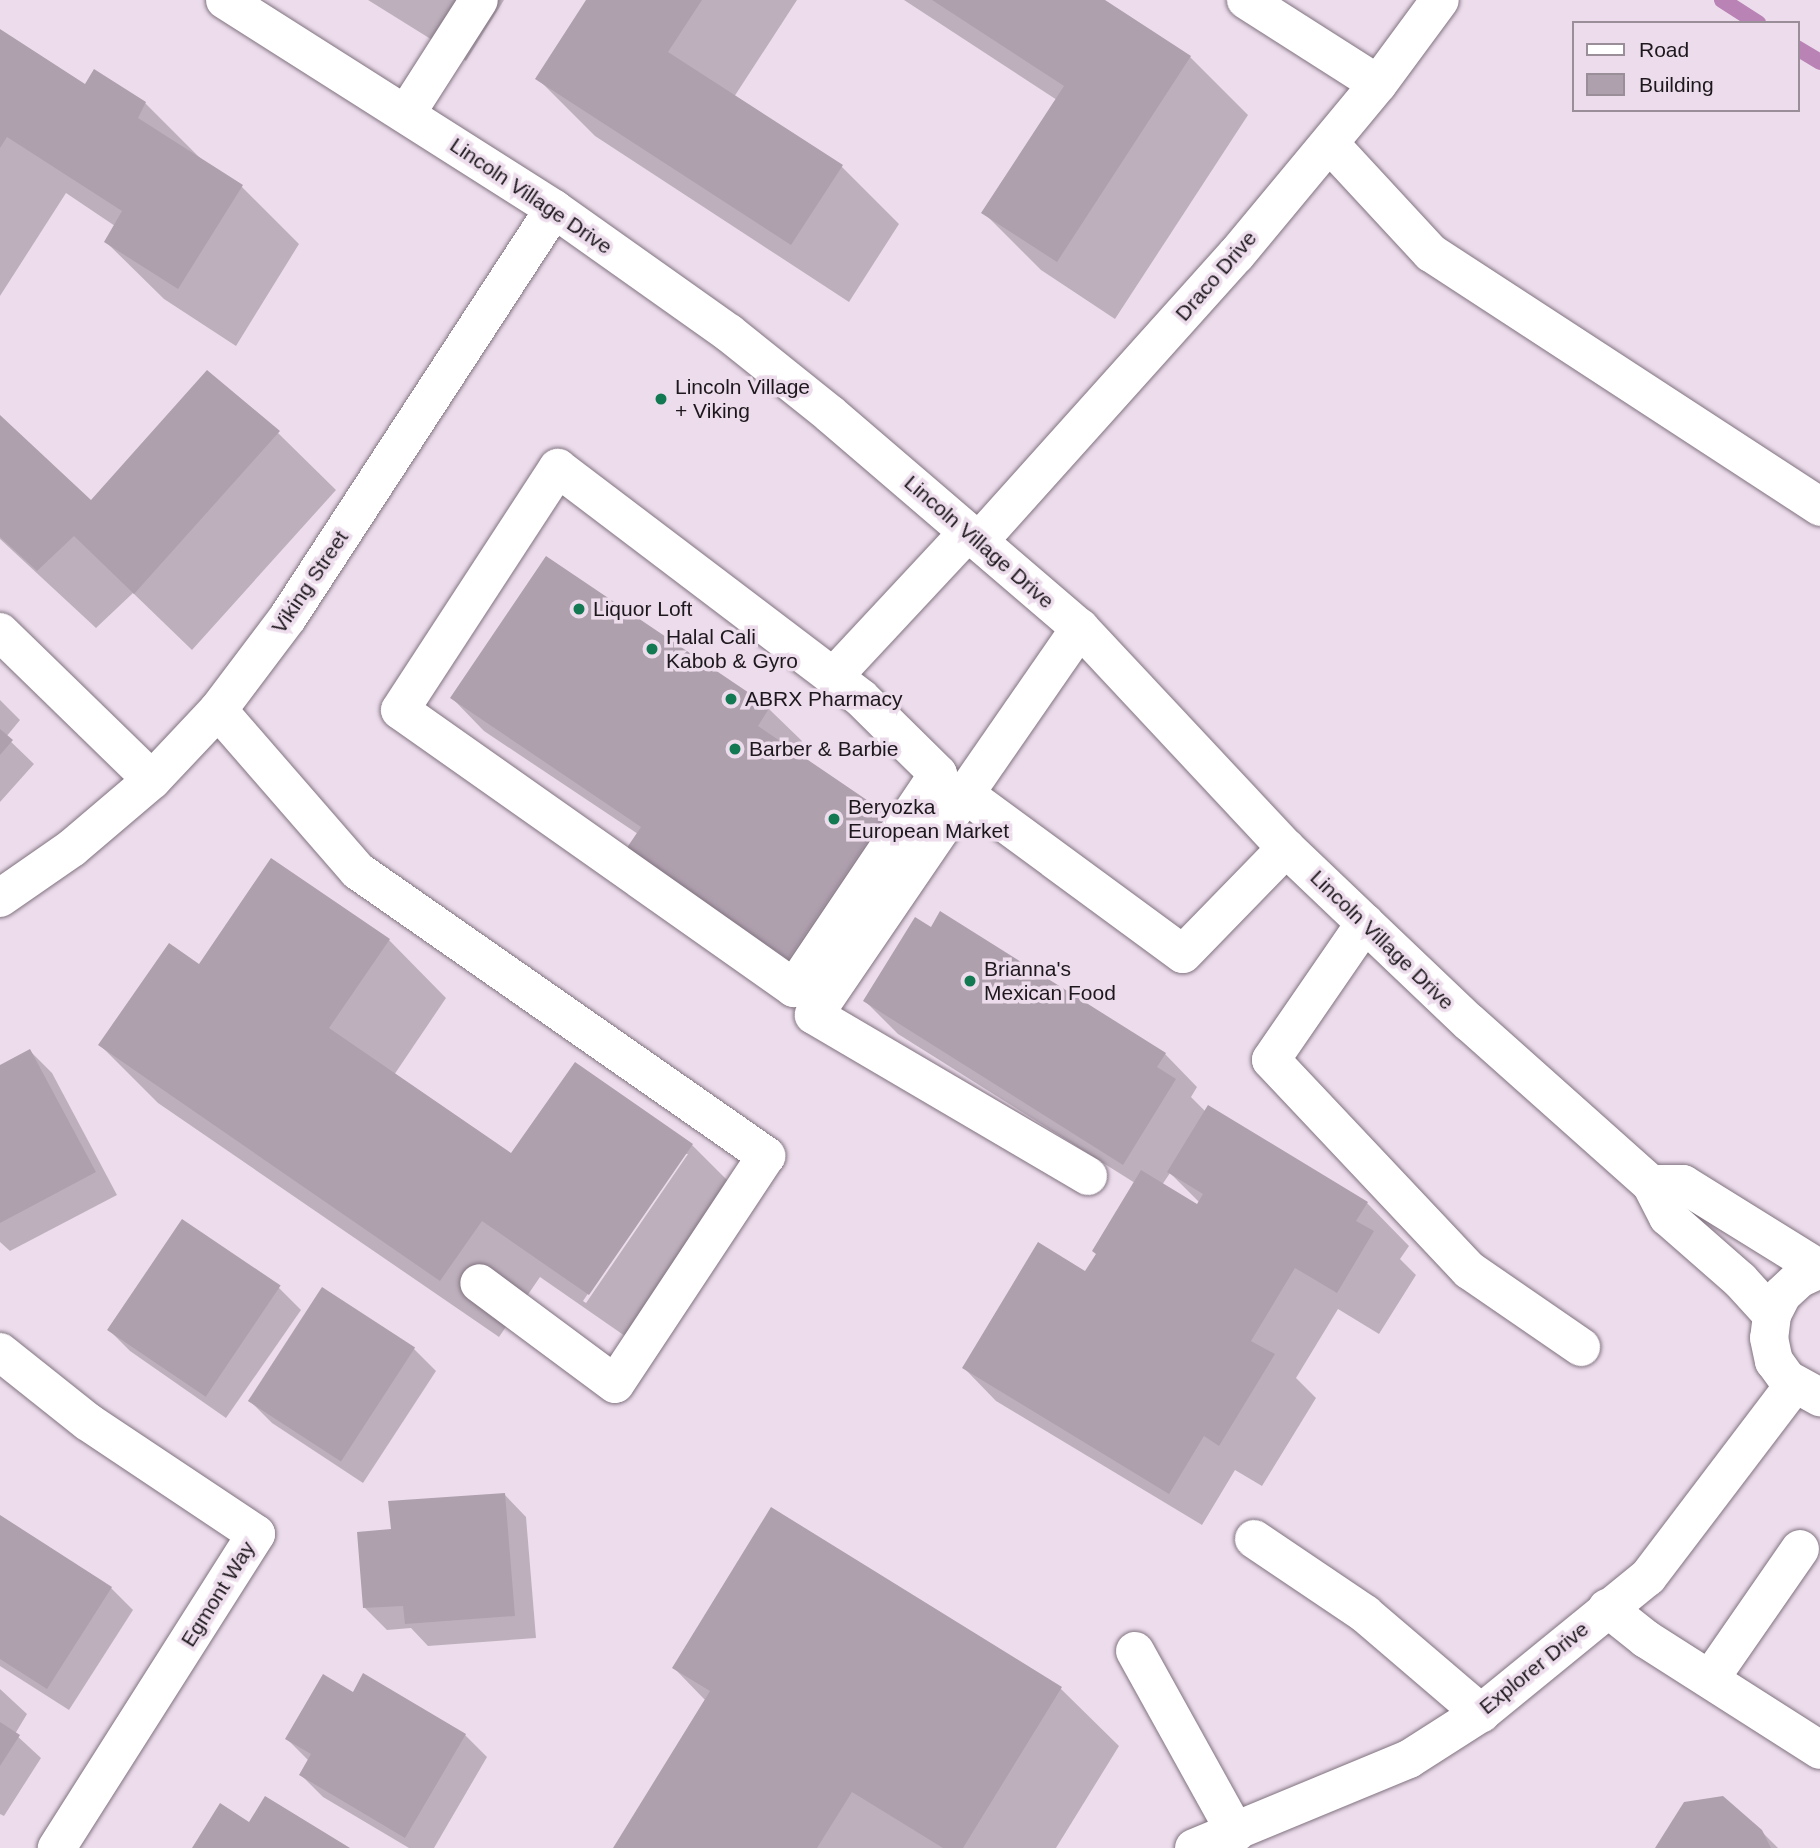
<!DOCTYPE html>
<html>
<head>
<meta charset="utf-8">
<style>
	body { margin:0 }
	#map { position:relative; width:1820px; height:1848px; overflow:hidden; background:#edddec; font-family:Arial,sans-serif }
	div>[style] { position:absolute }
	.shadow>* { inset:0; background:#0003 }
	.stream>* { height:16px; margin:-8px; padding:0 8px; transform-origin:8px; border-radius:8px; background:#b983b6 }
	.building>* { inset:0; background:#afa0ae; transform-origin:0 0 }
	.roads { filter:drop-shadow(0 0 2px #817380) drop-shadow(0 0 2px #817380) }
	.minor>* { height:38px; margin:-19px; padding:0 19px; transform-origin:19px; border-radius:19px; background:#fff }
	.dots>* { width:19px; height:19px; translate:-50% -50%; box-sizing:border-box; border:4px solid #edddec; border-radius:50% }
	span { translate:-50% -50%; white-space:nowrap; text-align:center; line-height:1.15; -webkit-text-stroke:7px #edddec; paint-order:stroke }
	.street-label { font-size:21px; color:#1d181d }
	.poi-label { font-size:21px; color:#1d181d }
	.left { translate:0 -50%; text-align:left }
	.legend { position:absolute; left:1572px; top:21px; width:228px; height:91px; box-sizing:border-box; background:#edddec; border:2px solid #9a8e99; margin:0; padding:9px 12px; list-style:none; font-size:21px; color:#1d181d }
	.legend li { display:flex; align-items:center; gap:14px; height:35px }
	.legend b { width:35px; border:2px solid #9a8e99 }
</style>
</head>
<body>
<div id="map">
	<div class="shadow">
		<i style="clip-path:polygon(368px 0,504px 0,466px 61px)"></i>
		<i style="clip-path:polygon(588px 0,797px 0,734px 97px,842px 167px,899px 224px,849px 302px,595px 136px,537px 78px)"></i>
		<i style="clip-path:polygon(904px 0,1102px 0,1190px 57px,1248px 115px,1115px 319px,1041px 270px,984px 213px,1057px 100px)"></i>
		<i style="clip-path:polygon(0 31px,86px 86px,145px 103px,203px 161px,241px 186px,299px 244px,236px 346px,164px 299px,106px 242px,115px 226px,66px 193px,0 296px)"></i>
		<i style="clip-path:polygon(0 417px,91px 503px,278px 433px,336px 490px,192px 650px,133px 593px,96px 628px,0 539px)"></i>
		<i style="clip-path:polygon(546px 558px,769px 709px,802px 741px,794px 753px,885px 814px,918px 846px,821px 990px,661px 882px,638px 834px,484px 731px,452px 698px)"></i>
		<i style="clip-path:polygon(0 700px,20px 720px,6px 737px,34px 764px,0 802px)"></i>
		<i style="clip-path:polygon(evenodd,389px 940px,446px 998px,394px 1075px,512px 1156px,692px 1145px,750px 1203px,648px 1352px,540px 1277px,499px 1337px,158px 1103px,100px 1045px,389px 940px,684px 1154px,688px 1154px,586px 1303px,583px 1301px,684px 1154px)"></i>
		<i style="clip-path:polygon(evenodd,865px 1001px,1165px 1054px,1197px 1087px,1191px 1097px,1206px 1112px,1367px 1203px,1409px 1246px,1400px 1259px,1416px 1275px,1379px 1334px,1338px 1309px,1296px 1378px,1316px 1398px,1262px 1486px,1235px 1470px,1202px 1525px,996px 1401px,964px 1368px,1086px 1273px,1135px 1183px,898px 1034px,865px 1001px,1170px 1173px,1200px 1203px,1197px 1206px,1162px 1185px,1170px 1173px)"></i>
		<i style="clip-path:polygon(30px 1051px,52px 1073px,117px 1195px,10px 1251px,0 1242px,0 1067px)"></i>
		<i style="clip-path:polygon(182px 1221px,279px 1288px,301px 1310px,226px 1418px,130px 1351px,108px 1329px)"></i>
		<i style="clip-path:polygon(323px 1289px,414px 1349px,436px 1371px,363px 1483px,272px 1423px,250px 1401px)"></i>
		<i style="clip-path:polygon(504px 1494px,526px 1517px,536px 1638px,428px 1646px,411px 1628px,387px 1630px,365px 1608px,393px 1531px)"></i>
		<i style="clip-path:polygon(772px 1510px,1061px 1689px,1119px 1746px,1056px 1848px,615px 1848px,706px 1701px,674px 1668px)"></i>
		<i style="clip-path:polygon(0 1517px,111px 1588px,133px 1610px,69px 1710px,0 1666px)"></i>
		<i style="clip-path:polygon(0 1689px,27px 1714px,15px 1734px,41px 1758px,4px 1816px,0 1814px)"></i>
		<i style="clip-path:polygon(353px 1694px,465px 1735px,487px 1757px,434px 1848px,409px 1848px,323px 1797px,301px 1775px,309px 1761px,287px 1739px)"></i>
		<i style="clip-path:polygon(1761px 1831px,1778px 1848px,1657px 1848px)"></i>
	</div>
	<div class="stream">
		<i style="left:1722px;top:0;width:43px;rotate:32.6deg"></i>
		<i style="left:1797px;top:48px;width:27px;rotate:31deg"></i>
	</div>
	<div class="building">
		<i style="clip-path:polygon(586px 0,702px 0,668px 52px,843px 165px,791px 245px,535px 79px)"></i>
		<i style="clip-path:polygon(932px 0,1105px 0,1191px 56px,1057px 262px,981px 213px,1064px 86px)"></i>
		<i style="clip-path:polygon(0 29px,85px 84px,94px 69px,146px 102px,138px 118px,243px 185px,178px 289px,104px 242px,122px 211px,7px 137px,0 148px)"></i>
		<i style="clip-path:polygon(207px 370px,280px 431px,134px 594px,74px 536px,37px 571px,0 537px,0 415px,91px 500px)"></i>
		<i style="clip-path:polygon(546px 556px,770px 707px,758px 726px,886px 813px,788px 959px,626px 849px,641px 827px,450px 698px)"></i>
		<i style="clip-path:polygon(0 729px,13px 740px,0 755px)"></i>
		<i style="clip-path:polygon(271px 858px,390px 939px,329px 1028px,511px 1153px,575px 1062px,693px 1144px,589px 1295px,482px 1221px,440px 1281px,98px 1045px,169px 943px,199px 964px)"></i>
		<i style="clip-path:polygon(940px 911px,1166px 1053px,1157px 1067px,1176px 1079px,1123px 1165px,863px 1001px,915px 917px,931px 927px)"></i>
		<i style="clip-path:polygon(30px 1049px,96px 1172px,0 1223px,0 1065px)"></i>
		<i style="clip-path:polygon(1208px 1105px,1368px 1202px,1356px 1221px,1374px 1231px,1337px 1293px,1295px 1268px,1251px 1341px,1275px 1354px,1219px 1446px,1204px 1436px,1169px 1494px,962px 1368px,1038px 1242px,1085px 1271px,1096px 1254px,1092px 1251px,1141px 1170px,1197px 1204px,1203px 1194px,1167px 1172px)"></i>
		<i style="left:182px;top:1219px;width:119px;height:134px;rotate:34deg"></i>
		<i style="left:322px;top:1287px;width:111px;height:136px;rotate:33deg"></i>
		<i style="clip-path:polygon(505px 1493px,515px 1616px,405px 1624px,403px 1606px,363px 1608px,357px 1532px,391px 1529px,388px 1501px)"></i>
		<i style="clip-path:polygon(771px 1507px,1062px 1687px,963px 1848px,943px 1848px,852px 1792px,817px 1848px,613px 1848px,710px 1691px,672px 1668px)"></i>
		<i style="clip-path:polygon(0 1515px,112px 1587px,47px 1689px,0 1659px)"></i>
		<i style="clip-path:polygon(363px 1673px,466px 1734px,405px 1838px,299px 1775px,311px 1754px,285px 1739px,323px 1674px,353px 1692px)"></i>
		<i style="clip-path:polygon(0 1722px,20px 1735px,0 1766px)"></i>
		<i style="clip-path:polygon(265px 1796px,350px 1848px,192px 1848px,220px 1803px,249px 1822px)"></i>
		<i style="clip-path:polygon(1723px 1796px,1762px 1830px,1771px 1848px,1655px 1848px,1684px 1802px)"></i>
	</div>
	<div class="roads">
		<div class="minor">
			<i style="left:225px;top:0;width:390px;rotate:32.4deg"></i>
			<i style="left:554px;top:209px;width:214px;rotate:35.3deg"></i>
			<i style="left:729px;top:333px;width:129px;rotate:38.7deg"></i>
			<i style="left:830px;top:414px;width:329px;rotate:40.6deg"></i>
			<i style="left:1080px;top:628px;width:301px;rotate:46.9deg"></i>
			<i style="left:1286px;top:848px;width:253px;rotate:43.6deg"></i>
			<i style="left:1469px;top:1022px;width:244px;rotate:41.7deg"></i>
			<i style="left:1651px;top:1184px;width:37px;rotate:63deg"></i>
			<i style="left:1668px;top:1217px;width:96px;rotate:41.2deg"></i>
			<i style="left:1740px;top:1280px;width:47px;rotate:47.6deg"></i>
			<i style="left:1246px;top:0;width:156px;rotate:32.5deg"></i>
			<i style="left:406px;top:114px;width:135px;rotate:-57.4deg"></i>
			<i style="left:1330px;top:144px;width:149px;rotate:47.2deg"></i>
			<i style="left:1431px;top:253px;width:465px;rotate:33.1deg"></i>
			<i style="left:558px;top:468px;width:380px;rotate:37.2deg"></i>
			<i style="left:861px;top:698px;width:108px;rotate:44.6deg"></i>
			<i style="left:938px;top:774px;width:258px;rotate:123.9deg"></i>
			<i style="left:794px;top:988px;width:482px;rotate:-144.8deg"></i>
			<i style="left:400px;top:710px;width:289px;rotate:-56.9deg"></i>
			<i style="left:979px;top:541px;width:385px;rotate:-48.1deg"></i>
			<i style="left:1236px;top:255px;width:222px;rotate:-50.3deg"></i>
			<i style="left:1378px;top:84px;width:104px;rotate:-53.6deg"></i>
			<i style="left:0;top:632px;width:212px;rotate:44.2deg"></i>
			<i style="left:833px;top:677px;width:198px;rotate:-47deg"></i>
			<i style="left:218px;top:710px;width:213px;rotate:49deg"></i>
			<i style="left:358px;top:871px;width:498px;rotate:34.9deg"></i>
			<i style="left:766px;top:1156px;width:273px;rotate:123.5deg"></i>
			<i style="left:615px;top:1384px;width:169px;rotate:-143.4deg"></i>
			<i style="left:965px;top:794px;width:202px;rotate:-55.3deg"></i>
			<i style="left:0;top:898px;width:88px;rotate:-34.8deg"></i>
			<i style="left:72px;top:848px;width:105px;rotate:-40.4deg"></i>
			<i style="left:152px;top:780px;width:96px;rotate:-46.7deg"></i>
			<i style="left:218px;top:710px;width:116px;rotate:-53deg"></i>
			<i style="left:288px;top:617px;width:487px;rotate:-56.9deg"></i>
			<i style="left:1365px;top:923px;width:166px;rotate:124.5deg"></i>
			<i style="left:1271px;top:1060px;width:289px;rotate:46.7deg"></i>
			<i style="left:1469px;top:1270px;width:136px;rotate:34.5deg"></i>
			<i style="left:1088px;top:1176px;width:318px;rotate:-149.6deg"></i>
			<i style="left:814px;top:1015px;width:268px;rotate:-55.7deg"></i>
			<i style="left:965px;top:794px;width:270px;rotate:36.3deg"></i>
			<i style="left:1183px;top:954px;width:148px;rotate:-45.8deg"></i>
			<i style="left:1651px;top:1184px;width:32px"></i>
			<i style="left:1683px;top:1184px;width:161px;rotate:31.8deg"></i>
			<i style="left:1820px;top:1269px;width:23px;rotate:155deg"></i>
			<i style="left:1799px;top:1279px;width:23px;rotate:137deg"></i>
			<i style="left:1782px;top:1295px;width:22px;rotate:117deg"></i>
			<i style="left:1772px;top:1315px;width:23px;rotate:97deg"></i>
			<i style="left:1769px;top:1338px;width:24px;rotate:78deg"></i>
			<i style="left:1774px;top:1361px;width:22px;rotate:54deg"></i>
			<i style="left:1787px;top:1379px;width:38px;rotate:29deg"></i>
			<i style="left:0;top:1352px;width:112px;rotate:38.5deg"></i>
			<i style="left:88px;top:1422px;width:202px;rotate:33.7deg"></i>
			<i style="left:256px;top:1534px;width:372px;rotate:122.4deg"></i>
			<i style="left:1254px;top:1539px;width:134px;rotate:34deg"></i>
			<i style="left:1365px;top:1614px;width:153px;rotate:40.5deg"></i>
			<i style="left:1607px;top:1608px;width:50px;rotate:38.5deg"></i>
			<i style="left:1646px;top:1639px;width:206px;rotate:32.5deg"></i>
			<i style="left:1135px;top:1651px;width:208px;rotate:61deg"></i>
			<i style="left:1710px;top:1679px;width:158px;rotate:-55.3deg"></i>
			<i style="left:1194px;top:1848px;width:233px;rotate:-22.5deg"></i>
			<i style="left:1409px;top:1759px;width:85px;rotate:-32.6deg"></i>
			<i style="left:1481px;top:1713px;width:215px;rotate:-39.2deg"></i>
			<i style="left:1648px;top:1577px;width:241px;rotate:-52.8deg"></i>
		</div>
	</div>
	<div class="dots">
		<i style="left:661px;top:399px;background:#137952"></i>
		<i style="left:579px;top:609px;background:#137952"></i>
		<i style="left:652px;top:649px;background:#137952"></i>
		<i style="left:731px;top:699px;background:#137952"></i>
		<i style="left:735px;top:749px;background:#137952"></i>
		<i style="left:834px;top:819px;background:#137952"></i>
		<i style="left:970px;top:981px;background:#137952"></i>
	</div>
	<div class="street-label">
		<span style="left:531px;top:196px;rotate:34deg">Lincoln Village Drive</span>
		<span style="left:1216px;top:276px;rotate:-49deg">Draco Drive</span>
		<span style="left:979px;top:542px;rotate:41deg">Lincoln Village Drive</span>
		<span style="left:310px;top:582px;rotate:-56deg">Viking Street</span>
		<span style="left:1382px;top:940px;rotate:44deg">Lincoln Village Drive</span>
		<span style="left:218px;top:1594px;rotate:-58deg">Egmont Way</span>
		<span style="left:1534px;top:1668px;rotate:-39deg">Explorer Drive</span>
	</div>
	<div class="poi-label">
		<span class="left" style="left:675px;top:399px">Lincoln Village<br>+ Viking</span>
		<span class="left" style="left:593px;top:609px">Liquor Loft</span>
		<span class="left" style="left:666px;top:649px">Halal Cali<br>Kabob &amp; Gyro</span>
		<span class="left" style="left:745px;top:699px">ABRX Pharmacy</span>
		<span class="left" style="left:749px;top:749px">Barber &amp; Barbie</span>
		<span class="left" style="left:848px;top:819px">Beryozka<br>European Market</span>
		<span class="left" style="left:984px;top:981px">Brianna's<br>Mexican Food</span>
	</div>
	<ul class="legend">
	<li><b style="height:9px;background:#fff"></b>Road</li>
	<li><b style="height:19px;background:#afa0ae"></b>Building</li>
	</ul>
</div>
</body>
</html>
